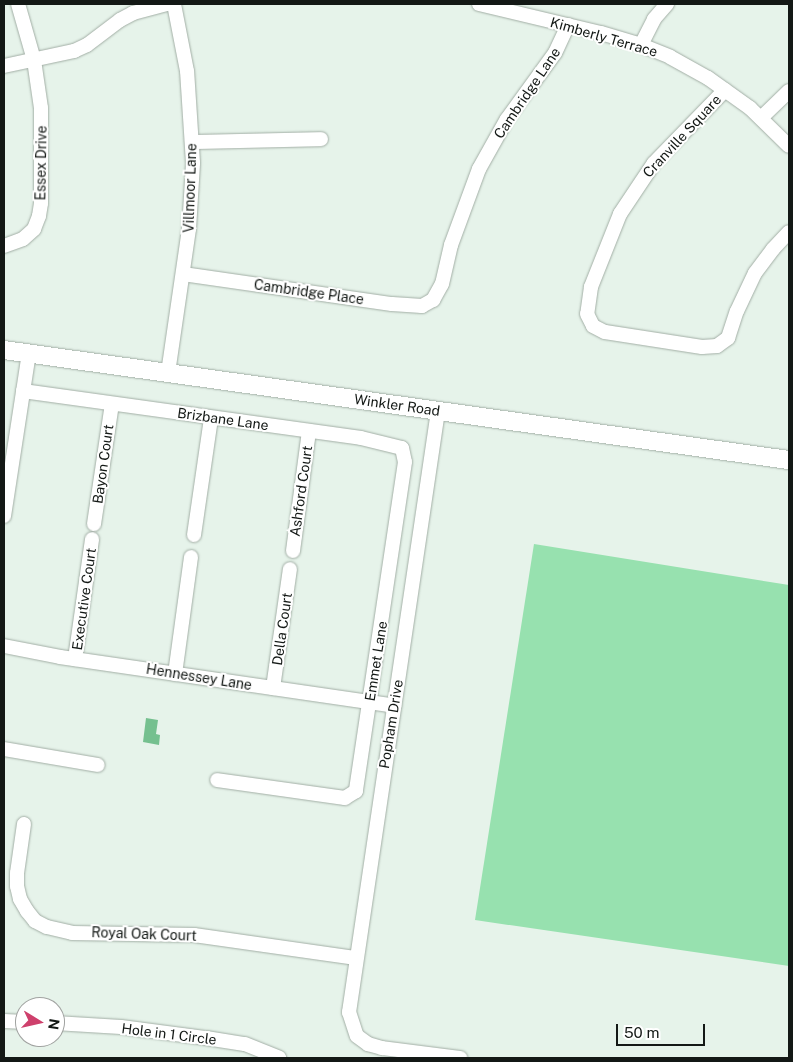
<!DOCTYPE html>
<html>
<head>
<meta charset="utf-8">
<style>
	body { margin:0 }
	#map { position:relative; width:793px; height:1062px; overflow:hidden; background:#e6f3ea; font-family:"Public Sans",sans-serif }
	div>[style] { position:absolute }
	.green>* { inset:0; background:#97e1af }
	.water>* { inset:0; background:#75c08f }
	.roads { filter:drop-shadow(0 0 1px #a2aea5) drop-shadow(0 0 1px #a2aea5) }
	.minor>* { height:14px; margin:-7px; padding:0 7px; transform-origin:7px; border-radius:7px; background:#fff }
	.tertiary>* { height:18px; margin:-9px; padding:0 9px; transform-origin:9px; border-radius:9px; background:#fff }
	span { translate:-50% -50%; white-space:nowrap; text-align:center; line-height:1.15; -webkit-text-stroke:4px #fff; paint-order:stroke }
	.street-label { font-size:14px; color:#131815 }
	.frame { position:absolute; inset:0; border:5px solid #131815; pointer-events:none }
	.north { position:absolute; left:15px; top:997px; width:50px; height:50px; box-sizing:border-box; background:#fff; border:1px solid #a1a3a1; border-radius:50%; rotate:99deg; font-size:14px; font-weight:700; line-height:20px; text-align:center; color:#131815 }
	.north::after { content:''; display:block; margin:auto; width:18px; height:22px; background:#ce406c; clip-path:polygon(50% 0,100% 100%,50% 72%,0 100%) }
	.scale { position:absolute; left:616px; top:1024px; width:89px; height:22px; box-sizing:border-box; border:2px solid #131815; border-top:0; padding-left:6px; font-size:15px; line-height:18px; white-space:nowrap; color:#131815; -webkit-text-stroke:4px #fff; paint-order:stroke }
</style>
</head>
<body>
<div id="map">
	<div class="green">
		<i style="clip-path:polygon(534px 544px,789px 585px,789px 966px,475px 920px)"></i>
	</div>
	<div class="water">
		<i style="clip-path:polygon(146px 718px,158px 720px,156px 734px,160px 735px,159px 745px,143px 742px)"></i>
	</div>
	<div class="roads">
		<div class="minor">
			<i style="left:479px;top:4px;width:125px;rotate:13.4deg"></i>
			<i style="left:601px;top:33px;width:42px;rotate:16.7deg"></i>
			<i style="left:641px;top:45px;width:31px;rotate:22deg"></i>
			<i style="left:670px;top:57px;width:43px;rotate:28.9deg"></i>
			<i style="left:708px;top:78px;width:52px;rotate:35.5deg"></i>
			<i style="left:750px;top:108px;width:54px;rotate:44.3deg"></i>
			<i style="left:641px;top:45px;width:29px;rotate:-63deg"></i>
			<i style="left:654px;top:19px;width:20px;rotate:-49deg"></i>
			<i style="left:4px;top:66px;width:72px;rotate:-12.1deg"></i>
			<i style="left:74px;top:51px;width:14px;rotate:-25deg"></i>
			<i style="left:87px;top:45px;width:41px;rotate:-37.1deg"></i>
			<i style="left:120px;top:20px;width:15px;rotate:-28deg"></i>
			<i style="left:133px;top:13px;width:35px;rotate:-15deg"></i>
			<i style="left:725px;top:90px;width:102px;rotate:134.2deg"></i>
			<i style="left:654px;top:163px;width:61px;rotate:123.7deg"></i>
			<i style="left:620px;top:214px;width:79px;rotate:111.7deg"></i>
			<i style="left:591px;top:287px;width:27px;rotate:98deg"></i>
			<i style="left:587px;top:314px;width:13px;rotate:63deg"></i>
			<i style="left:593px;top:326px;width:13px;rotate:27deg"></i>
			<i style="left:605px;top:332px;width:98px;rotate:8.8deg"></i>
			<i style="left:702px;top:347px;width:15px;rotate:-4deg"></i>
			<i style="left:717px;top:346px;width:14px;rotate:-36deg"></i>
			<i style="left:728px;top:338px;width:28px;rotate:-72deg"></i>
			<i style="left:737px;top:311px;width:42px;rotate:-64.7deg"></i>
			<i style="left:755px;top:273px;width:30px;rotate:-53deg"></i>
			<i style="left:773px;top:249px;width:23px;rotate:-47deg"></i>
			<i style="left:761px;top:118px;width:39px;rotate:-44deg"></i>
			<i style="left:192px;top:142px;width:129px;rotate:-1.3deg"></i>
			<i style="left:4px;top:246px;width:20px;rotate:-20deg"></i>
			<i style="left:23px;top:239px;width:15px;rotate:-42deg"></i>
			<i style="left:34px;top:229px;width:14px;rotate:-69deg"></i>
			<i style="left:39px;top:216px;width:13px;rotate:-81deg"></i>
			<i style="left:41px;top:203px;width:95px;rotate:-90deg"></i>
			<i style="left:41px;top:108px;width:49px;rotate:-98.3deg"></i>
			<i style="left:34px;top:60px;width:58px;rotate:-105.9deg"></i>
			<i style="left:183px;top:274px;width:211px;rotate:8.2deg"></i>
			<i style="left:392px;top:304px;width:30px;rotate:4deg"></i>
			<i style="left:422px;top:306px;width:13px;rotate:-29deg"></i>
			<i style="left:433px;top:300px;width:18px;rotate:-61deg"></i>
			<i style="left:442px;top:284px;width:40px;rotate:-77deg"></i>
			<i style="left:451px;top:245px;width:81px;rotate:-69.8deg"></i>
			<i style="left:479px;top:169px;width:57px;rotate:-60.8deg"></i>
			<i style="left:507px;top:119px;width:82px;rotate:-54deg"></i>
			<i style="left:555px;top:53px;width:31px;rotate:-65deg"></i>
			<i style="left:168px;top:373px;width:146px;rotate:-81.7deg"></i>
			<i style="left:189px;top:229px;width:66px;rotate:-86.5deg"></i>
			<i style="left:193px;top:163px;width:92px;rotate:-93.7deg"></i>
			<i style="left:187px;top:71px;width:68px;rotate:-101deg"></i>
			<i style="left:23px;top:391px;width:341px;rotate:7.9deg"></i>
			<i style="left:361px;top:438px;width:42px;rotate:13.7deg"></i>
			<i style="left:402px;top:448px;width:14px;rotate:78deg"></i>
			<i style="left:405px;top:462px;width:333px;rotate:98.5deg"></i>
			<i style="left:356px;top:791px;width:13px;rotate:148deg"></i>
			<i style="left:345px;top:798px;width:129px;rotate:-172deg"></i>
			<i style="left:438px;top:411px;width:608px;rotate:98.42deg"></i>
			<i style="left:349px;top:1012px;width:25px;rotate:72deg"></i>
			<i style="left:357px;top:1036px;width:14px;rotate:36deg"></i>
			<i style="left:368px;top:1044px;width:15px;rotate:16deg"></i>
			<i style="left:382px;top:1048px;width:79px;rotate:7.3deg"></i>
			<i style="left:4px;top:516px;width:165px;rotate:-81.3deg"></i>
			<i style="left:94px;top:524px;width:121px;rotate:-81.5deg"></i>
			<i style="left:194px;top:535px;width:118px;rotate:-81.7deg"></i>
			<i style="left:293px;top:551px;width:121px;rotate:-82.4deg"></i>
			<i style="left:4px;top:646px;width:57px;rotate:11.1deg"></i>
			<i style="left:60px;top:657px;width:338px;rotate:8.3deg"></i>
			<i style="left:75px;top:659px;width:121px;rotate:-81.9deg"></i>
			<i style="left:175px;top:674px;width:118px;rotate:-82.2deg"></i>
			<i style="left:273px;top:688px;width:120px;rotate:-81.9deg"></i>
			<i style="left:4px;top:749px;width:95px;rotate:9.7deg"></i>
			<i style="left:24px;top:824px;width:49px;rotate:98.1deg"></i>
			<i style="left:17px;top:873px;width:13px;rotate:90deg"></i>
			<i style="left:17px;top:886px;width:13px;rotate:77deg"></i>
			<i style="left:20px;top:899px;width:14px;rotate:60deg"></i>
			<i style="left:27px;top:911px;width:13px;rotate:51deg"></i>
			<i style="left:35px;top:921px;width:13px;rotate:27deg"></i>
			<i style="left:47px;top:927px;width:26px;rotate:13deg"></i>
			<i style="left:72px;top:933px;width:122px;rotate:0.9deg"></i>
			<i style="left:194px;top:935px;width:164px;rotate:8.1deg"></i>
			<i style="left:4px;top:1021px;width:21px;rotate:3deg"></i>
			<i style="left:55px;top:1023px;width:66px;rotate:3.5deg"></i>
			<i style="left:121px;top:1027px;width:86px;rotate:7.4deg"></i>
			<i style="left:206px;top:1038px;width:39px;rotate:9deg"></i>
			<i style="left:245px;top:1044px;width:37px;rotate:22deg"></i>
		</div>
		<div class="tertiary">
			<i style="left:4px;top:350px;width:793px;rotate:7.98deg"></i>
		</div>
	</div>
	<div class="street-label">
		<span style="left:604px;top:37px;rotate:16deg">Kimberly Terrace</span>
		<span style="left:527px;top:93px;rotate:-56deg">Cambridge Lane</span>
		<span style="left:682px;top:136px;rotate:-47deg">Cranville Square</span>
		<span style="left:41px;top:163px;rotate:-89deg">Essex Drive</span>
		<span style="left:190px;top:188px;rotate:-88deg">Villmoor Lane</span>
		<span style="left:309px;top:292px;rotate:8deg">Cambridge Place</span>
		<span style="left:397px;top:405px;rotate:8deg">Winkler Road</span>
		<span style="left:223px;top:419px;rotate:8deg">Brizbane Lane</span>
		<span style="left:103px;top:464px;rotate:-82deg">Bayon Court</span>
		<span style="left:301px;top:491px;rotate:-82deg">Ashford Court</span>
		<span style="left:84px;top:599px;rotate:-82deg">Executive Court</span>
		<span style="left:282px;top:629px;rotate:-82deg">Della Court</span>
		<span style="left:376px;top:661px;rotate:-81deg">Emmet Lane</span>
		<span style="left:199px;top:677px;rotate:9deg">Hennessey Lane</span>
		<span style="left:391px;top:724px;rotate:-81deg">Popham Drive</span>
		<span style="left:144px;top:934px;rotate:2deg">Royal Oak Court</span>
		<span style="left:169px;top:1034px;rotate:7deg">Hole in 1 Circle</span>
	</div>
	<div class="frame"></div>
	<div class="north">N</div>
	<div class="scale">50 m</div>
</div>
</body>
</html>
